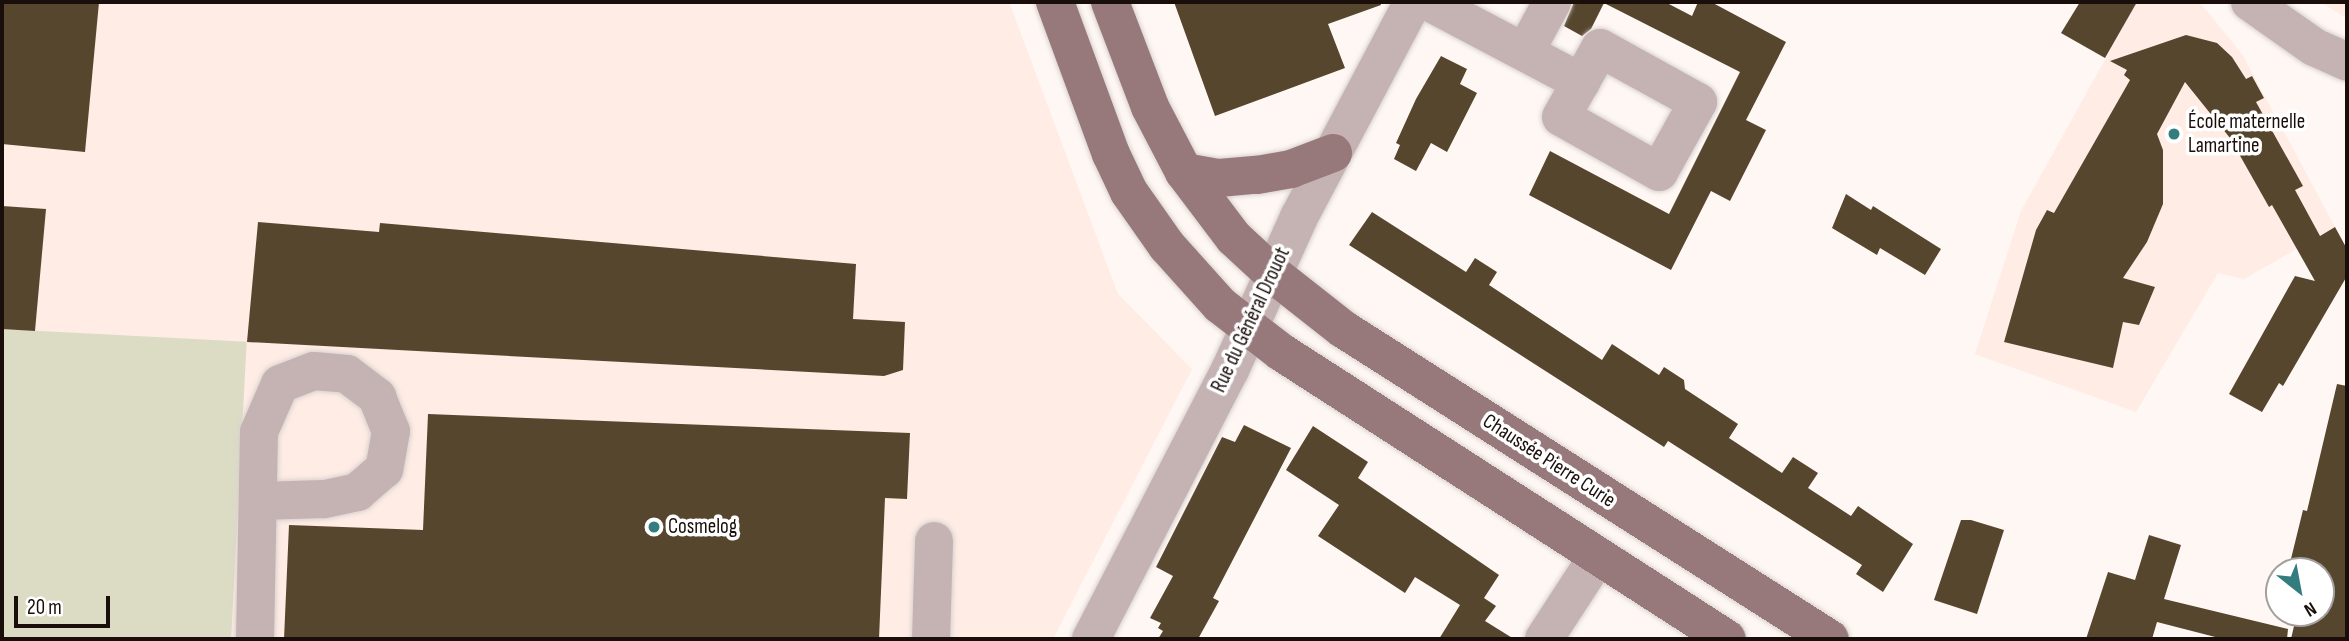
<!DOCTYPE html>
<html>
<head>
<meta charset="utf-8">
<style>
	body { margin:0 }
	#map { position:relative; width:2349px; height:641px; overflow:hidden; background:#fef7f4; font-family:"Sofia Sans Condensed",sans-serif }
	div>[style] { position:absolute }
	.built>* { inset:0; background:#feece5 }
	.green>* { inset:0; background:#dcdcc5; transform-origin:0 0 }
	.building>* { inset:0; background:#57462e }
	.roads { filter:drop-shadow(0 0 2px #d9d2ce) drop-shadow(0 0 2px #d9d2ce) }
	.minor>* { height:38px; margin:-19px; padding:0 19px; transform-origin:19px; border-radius:19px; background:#c5b3b4 }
	.major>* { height:38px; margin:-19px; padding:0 19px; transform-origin:19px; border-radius:19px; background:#98797b }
	.dots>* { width:19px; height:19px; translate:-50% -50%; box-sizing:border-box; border:4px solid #fff; border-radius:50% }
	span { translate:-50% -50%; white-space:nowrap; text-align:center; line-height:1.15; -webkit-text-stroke:7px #fff; paint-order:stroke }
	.poi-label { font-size:21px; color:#190e09 }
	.left { translate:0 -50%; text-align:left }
	.street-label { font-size:21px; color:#190e09 }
	.frame { position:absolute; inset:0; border:4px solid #190e09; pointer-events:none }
	.north { position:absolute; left:2265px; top:557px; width:70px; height:70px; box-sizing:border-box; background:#fff; border:2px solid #a39f9d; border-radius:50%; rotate:149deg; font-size:19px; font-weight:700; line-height:28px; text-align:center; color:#190e09 }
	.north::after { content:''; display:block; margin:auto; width:24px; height:32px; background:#347d7f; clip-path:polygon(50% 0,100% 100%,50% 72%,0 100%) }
	.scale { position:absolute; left:14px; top:596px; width:96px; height:32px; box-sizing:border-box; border:4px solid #190e09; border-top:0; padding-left:9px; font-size:21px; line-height:24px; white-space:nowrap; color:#190e09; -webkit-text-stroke:5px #fff; paint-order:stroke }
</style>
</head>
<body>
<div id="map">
	<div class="built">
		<i style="clip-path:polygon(2px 2px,1009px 2px,1118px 294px,1192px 369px,1053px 639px,2px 639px)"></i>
		<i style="clip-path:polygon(2137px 2px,2197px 2px,2201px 4px,2242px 54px,2335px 227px,2244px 279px,2218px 273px,2136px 412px,1975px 354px,2021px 211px)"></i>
		<i style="clip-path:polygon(2321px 2px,2347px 2px,2347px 19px)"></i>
	</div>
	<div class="green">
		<i style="left:2px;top:329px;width:245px;height:310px;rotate:3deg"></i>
	</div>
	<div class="building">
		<i style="clip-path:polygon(2px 2px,99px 2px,85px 152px,2px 144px)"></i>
		<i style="clip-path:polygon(1174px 2px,1380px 2px,1381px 5px,1328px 24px,1345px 68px,1215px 116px)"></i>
		<i style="clip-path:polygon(1574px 2px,1665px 2px,1692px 16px,1698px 2px,1711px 2px,1786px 42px,1746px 120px,1766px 130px,1730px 201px,1711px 191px,1671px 270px,1529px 195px,1550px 151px,1669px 214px,1740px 72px,1604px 3px,1591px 29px,1582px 36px,1564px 26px)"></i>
		<i style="clip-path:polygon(2080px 2px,2137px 2px,2105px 58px,2061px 33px)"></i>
		<i style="clip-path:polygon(2186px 35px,2217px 43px,2232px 57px,2246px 79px,2252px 76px,2264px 98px,2256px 102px,2303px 186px,2295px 190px,2320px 236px,2335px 227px,2347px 249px,2347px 276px,2283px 386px,2279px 383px,2262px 412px,2229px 394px,2295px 276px,2315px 281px,2272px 205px,2269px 207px,2230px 138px,2185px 82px,2157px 134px,2163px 150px,2163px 204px,2147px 242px,2123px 278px,2155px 287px,2139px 325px,2123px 322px,2113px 368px,2004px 342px,2036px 230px,2047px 210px,2054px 213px,2130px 80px,2124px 75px,2127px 70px,2110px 61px)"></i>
		<i style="clip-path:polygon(1441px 56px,1467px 69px,1460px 84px,1477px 93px,1447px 152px,1431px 143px,1416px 171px,1394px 159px,1400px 145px,1396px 143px,1416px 99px)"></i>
		<i style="clip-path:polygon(1846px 194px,1871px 210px,1873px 206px,1941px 249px,1925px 275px,1880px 248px,1877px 255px,1832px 228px)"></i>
		<i style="clip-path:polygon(2px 206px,46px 209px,35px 331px,2px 329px)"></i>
		<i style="clip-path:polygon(1372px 212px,1466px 272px,1475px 258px,1497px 272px,1489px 285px,1602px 360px,1612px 344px,1659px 375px,1664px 367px,1684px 380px,1685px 389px,1738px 424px,1729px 438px,1782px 473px,1793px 457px,1818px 473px,1808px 488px,1851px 516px,1858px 506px,1913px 544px,1883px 592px,1856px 574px,1862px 565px,1668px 441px,1664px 447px,1349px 245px)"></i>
		<i style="clip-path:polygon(258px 222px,379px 232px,380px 223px,856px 264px,853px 319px,905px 322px,903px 370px,884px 376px,247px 342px)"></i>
		<i style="clip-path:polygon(2337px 384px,2347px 386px,2347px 639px,2291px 639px,2297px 613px,2321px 613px,2321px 571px,2288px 571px,2303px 510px,2307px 511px)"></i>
		<i style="clip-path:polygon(428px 414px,910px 433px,907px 499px,885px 498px,879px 639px,284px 639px,289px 525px,423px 530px)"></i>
		<i style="clip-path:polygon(1244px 425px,1291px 448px,1213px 598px,1219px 601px,1198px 639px,1158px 639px,1163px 631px,1158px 628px,1161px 623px,1150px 618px,1173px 576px,1156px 567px,1222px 437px,1235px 442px)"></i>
		<i style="clip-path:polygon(1313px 426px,1368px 462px,1358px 478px,1499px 575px,1484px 598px,1496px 606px,1485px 621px,1514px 639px,1439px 639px,1460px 605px,1415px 577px,1405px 593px,1318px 536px,1339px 505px,1286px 470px)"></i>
		<i style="clip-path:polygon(1961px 520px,1971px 520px,2004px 530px,1977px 614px,1934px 600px)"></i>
		<i style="clip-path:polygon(2149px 535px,2181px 545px,2164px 599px,2288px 629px,2287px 639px,2223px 639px,2157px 622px,2152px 639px,2086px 639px,2108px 572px,2135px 580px)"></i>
	</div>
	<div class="roads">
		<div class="minor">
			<i style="left:1429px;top:2px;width:172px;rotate:27.8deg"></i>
			<i style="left:2250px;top:2px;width:78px;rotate:35.1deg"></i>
			<i style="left:2314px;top:47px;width:36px;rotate:24deg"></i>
			<i style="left:1600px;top:48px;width:112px;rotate:28.9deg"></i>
			<i style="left:1698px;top:102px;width:80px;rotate:119.1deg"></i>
			<i style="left:1659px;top:172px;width:112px;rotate:-150.7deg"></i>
			<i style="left:1561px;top:117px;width:79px;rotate:-60.5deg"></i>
			<i style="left:1525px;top:52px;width:57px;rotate:-61.6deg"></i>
			<i style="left:255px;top:639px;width:207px;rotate:-88.9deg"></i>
			<i style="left:259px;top:432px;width:52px;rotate:-66.4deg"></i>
			<i style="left:280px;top:384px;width:36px;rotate:-21deg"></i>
			<i style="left:314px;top:371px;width:33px;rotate:5deg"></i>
			<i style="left:347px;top:374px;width:38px;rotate:37deg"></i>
			<i style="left:377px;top:397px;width:37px;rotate:68deg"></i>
			<i style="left:391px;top:431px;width:39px;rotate:100deg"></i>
			<i style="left:384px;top:469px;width:35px;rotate:139deg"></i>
			<i style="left:358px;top:492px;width:35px;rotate:168deg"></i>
			<i style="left:324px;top:499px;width:66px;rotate:178.3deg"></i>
			<i style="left:931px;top:639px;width:98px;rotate:-88.2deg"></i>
			<i style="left:1091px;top:639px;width:303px;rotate:-62.7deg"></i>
			<i style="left:1230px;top:370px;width:168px;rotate:-65.7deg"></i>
			<i style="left:1299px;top:217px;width:243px;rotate:-62.1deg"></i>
			<i style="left:1544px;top:639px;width:99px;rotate:-57deg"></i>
		</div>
		<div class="major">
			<i style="left:1055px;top:2px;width:162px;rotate:69.8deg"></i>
			<i style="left:1111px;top:154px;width:42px;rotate:64.7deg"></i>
			<i style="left:1129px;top:192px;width:66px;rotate:54.9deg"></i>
			<i style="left:1167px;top:246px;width:79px;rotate:48.1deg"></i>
			<i style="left:1220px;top:305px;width:77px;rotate:37.6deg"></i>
			<i style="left:1281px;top:352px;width:530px;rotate:32.76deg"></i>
			<i style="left:1110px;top:2px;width:112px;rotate:69.1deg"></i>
			<i style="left:1150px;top:107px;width:73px;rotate:62.4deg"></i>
			<i style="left:1184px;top:172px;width:83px;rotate:52.9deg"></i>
			<i style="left:1234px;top:238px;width:53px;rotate:42.7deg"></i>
			<i style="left:1273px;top:274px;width:89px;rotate:38.2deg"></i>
			<i style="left:1343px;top:329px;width:577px;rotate:32.48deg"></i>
			<i style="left:1184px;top:172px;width:36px;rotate:10deg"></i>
			<i style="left:1219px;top:178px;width:38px;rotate:-5deg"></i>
			<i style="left:1257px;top:175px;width:35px;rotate:-10deg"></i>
			<i style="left:1291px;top:169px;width:45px;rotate:-20.9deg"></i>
		</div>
	</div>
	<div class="dots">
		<i style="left:2174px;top:134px;background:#347d7f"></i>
		<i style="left:654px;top:527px;background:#347d7f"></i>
	</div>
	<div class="poi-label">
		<span class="left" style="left:2188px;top:134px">École maternelle<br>Lamartine</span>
		<span class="left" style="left:668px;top:527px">Cosmelog</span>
	</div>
	<div class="street-label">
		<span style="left:1251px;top:320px;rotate:-65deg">Rue du Général Drouot</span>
		<span style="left:1549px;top:461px;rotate:33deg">Chaussée Pierre Curie</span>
	</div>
	<div class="frame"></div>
	<div class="north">N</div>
	<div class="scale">20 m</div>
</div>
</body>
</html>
